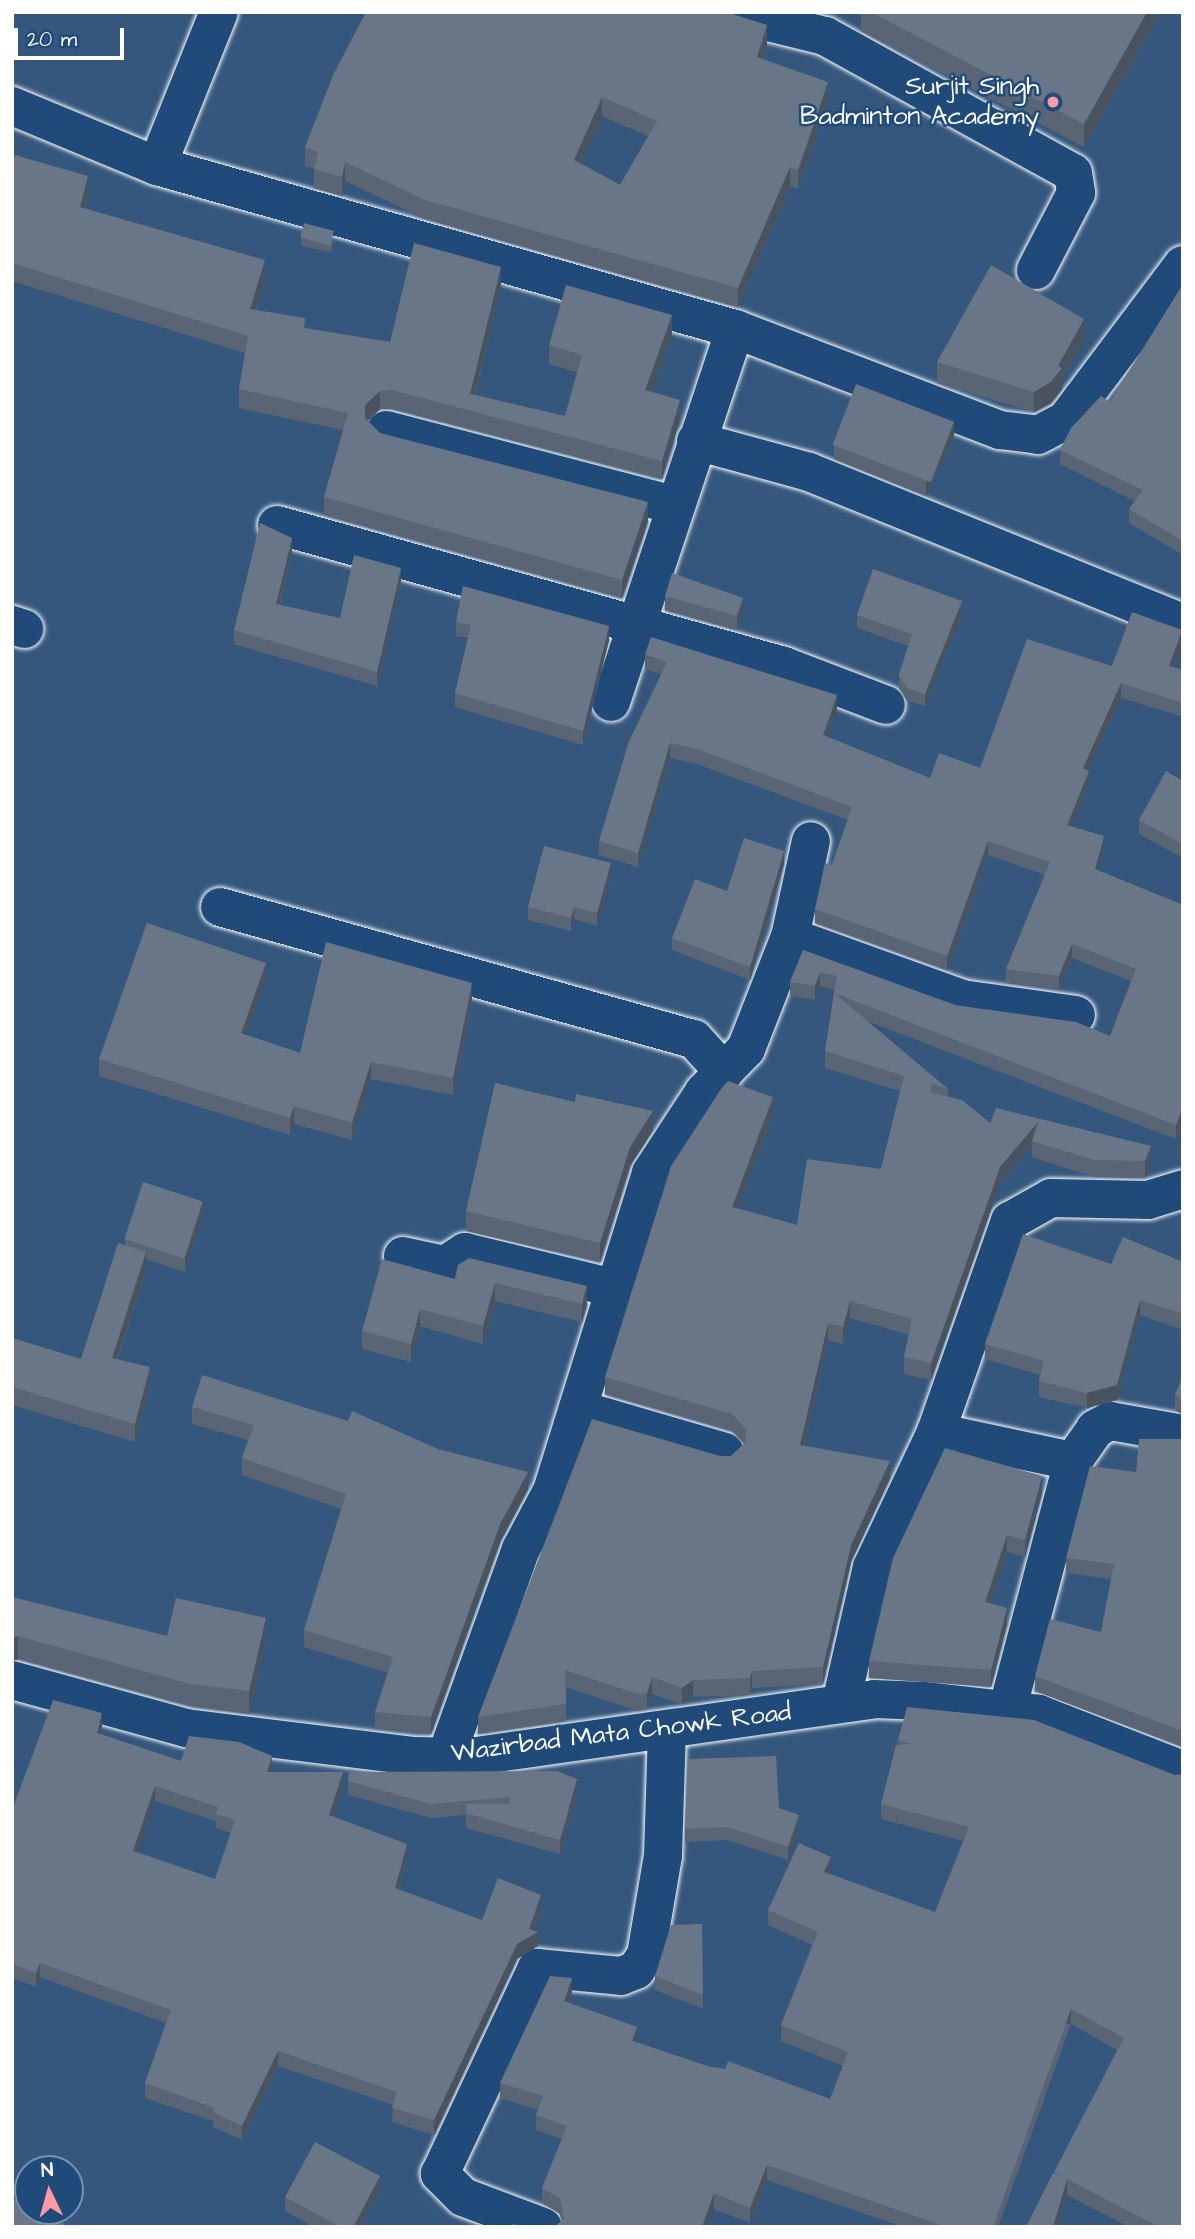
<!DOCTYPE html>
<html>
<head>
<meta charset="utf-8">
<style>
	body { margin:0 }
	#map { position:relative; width:1195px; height:2239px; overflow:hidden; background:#35577e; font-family:"Architects Daughter",sans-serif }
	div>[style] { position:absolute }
	.roads { filter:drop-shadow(0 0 2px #fff) drop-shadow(0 0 2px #fff) }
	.minor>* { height:38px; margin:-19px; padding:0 19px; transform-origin:19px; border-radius:19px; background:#1f4a7a }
	.wall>* { inset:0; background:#596575 }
	.shaded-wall>* { inset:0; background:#49535f; transform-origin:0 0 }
	.building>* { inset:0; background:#687688; transform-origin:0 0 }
	.dots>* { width:19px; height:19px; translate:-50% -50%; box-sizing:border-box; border:4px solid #1f4a7a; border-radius:50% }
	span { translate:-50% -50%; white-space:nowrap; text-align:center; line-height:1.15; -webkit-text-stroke:5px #1f4a7a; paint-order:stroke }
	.poi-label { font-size:26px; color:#fff }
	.right { translate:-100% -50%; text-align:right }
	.street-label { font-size:26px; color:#fff }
	.frame { position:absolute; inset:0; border:14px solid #fff; pointer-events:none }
	.north { position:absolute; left:14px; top:2155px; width:70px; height:70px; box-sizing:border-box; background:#1f4a7a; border:2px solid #7992af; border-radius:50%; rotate:355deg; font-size:19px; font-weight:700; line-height:28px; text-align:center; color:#fff }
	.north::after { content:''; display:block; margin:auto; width:24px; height:32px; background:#ff9aa2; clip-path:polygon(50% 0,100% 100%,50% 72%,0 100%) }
	.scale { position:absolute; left:14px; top:28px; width:110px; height:32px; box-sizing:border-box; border:4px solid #fff; border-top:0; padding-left:9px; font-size:21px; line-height:24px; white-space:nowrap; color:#fff; -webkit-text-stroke:5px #1f4a7a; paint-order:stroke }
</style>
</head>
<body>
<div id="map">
	<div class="roads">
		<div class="minor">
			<i style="left:728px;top:12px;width:100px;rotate:13.9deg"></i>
			<i style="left:825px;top:36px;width:283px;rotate:28.9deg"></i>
			<i style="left:1073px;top:173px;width:20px;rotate:81deg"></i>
			<i style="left:1076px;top:193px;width:87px;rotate:117.5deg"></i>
			<i style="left:12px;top:106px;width:157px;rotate:22.5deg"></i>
			<i style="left:157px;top:166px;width:601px;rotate:15.75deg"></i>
			<i style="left:735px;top:329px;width:284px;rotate:20.9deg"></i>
			<i style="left:1000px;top:430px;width:38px;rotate:7deg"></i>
			<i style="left:1038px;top:435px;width:32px;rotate:-28deg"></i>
			<i style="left:1066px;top:420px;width:194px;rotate:-53deg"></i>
			<i style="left:157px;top:166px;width:166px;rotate:-68.1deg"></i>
			<i style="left:386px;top:430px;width:298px;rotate:14.6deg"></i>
			<i style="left:696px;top:441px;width:117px;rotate:15.3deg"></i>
			<i style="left:809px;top:472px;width:403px;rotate:22deg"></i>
			<i style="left:277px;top:525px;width:526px;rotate:15.54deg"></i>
			<i style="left:784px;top:666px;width:109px;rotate:20.9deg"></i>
			<i style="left:12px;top:625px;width:13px;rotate:18deg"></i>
			<i style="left:611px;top:702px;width:393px;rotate:-71.6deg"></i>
			<i style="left:220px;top:907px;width:492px;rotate:15.6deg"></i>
			<i style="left:694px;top:1039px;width:45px;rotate:47.7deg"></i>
			<i style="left:790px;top:937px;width:183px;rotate:19.8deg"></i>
			<i style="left:962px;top:999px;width:115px;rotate:8deg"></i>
			<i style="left:403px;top:1256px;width:43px;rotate:12.1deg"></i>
			<i style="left:445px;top:1265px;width:24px;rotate:-33deg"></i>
			<i style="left:465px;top:1252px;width:157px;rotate:13.6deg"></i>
			<i style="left:578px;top:1409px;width:153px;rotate:16.3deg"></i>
			<i style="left:936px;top:1432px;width:140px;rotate:12deg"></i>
			<i style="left:12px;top:1680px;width:180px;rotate:15.4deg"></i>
			<i style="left:186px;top:1728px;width:230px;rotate:7deg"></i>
			<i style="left:414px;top:1756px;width:55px;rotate:1deg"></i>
			<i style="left:469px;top:1757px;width:409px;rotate:-8.1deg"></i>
			<i style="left:874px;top:1699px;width:50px;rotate:2.3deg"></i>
			<i style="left:924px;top:1701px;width:116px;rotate:6.4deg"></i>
			<i style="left:1039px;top:1714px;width:155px;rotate:21.3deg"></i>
			<i style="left:841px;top:1703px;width:139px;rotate:-77.2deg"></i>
			<i style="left:872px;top:1567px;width:149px;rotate:-64.6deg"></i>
			<i style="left:936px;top:1432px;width:224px;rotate:-70.7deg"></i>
			<i style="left:1010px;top:1221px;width:47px;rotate:-29.3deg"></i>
			<i style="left:1051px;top:1198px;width:97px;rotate:1.2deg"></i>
			<i style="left:1148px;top:1200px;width:37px;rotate:-17deg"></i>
			<i style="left:1008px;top:1707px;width:254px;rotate:-75.2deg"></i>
			<i style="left:1073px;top:1461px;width:39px;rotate:-55deg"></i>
			<i style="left:1095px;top:1429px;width:17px;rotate:-28deg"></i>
			<i style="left:1110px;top:1421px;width:74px;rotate:10.1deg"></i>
			<i style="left:446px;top:1757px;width:221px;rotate:-70.2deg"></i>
			<i style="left:521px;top:1549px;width:66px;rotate:-61.9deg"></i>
			<i style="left:552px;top:1491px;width:333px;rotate:-72.7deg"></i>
			<i style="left:651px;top:1173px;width:97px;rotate:-56.8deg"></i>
			<i style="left:704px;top:1092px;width:60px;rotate:-45.7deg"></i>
			<i style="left:746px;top:1049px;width:120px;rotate:-68.6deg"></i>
			<i style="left:790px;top:937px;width:98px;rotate:-77.7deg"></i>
			<i style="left:543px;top:2227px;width:85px;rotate:-159.4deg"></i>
			<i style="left:463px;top:2197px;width:33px;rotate:-135deg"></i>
			<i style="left:440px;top:2174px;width:228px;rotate:-64.8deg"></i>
			<i style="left:537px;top:1968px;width:84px;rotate:5.4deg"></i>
			<i style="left:621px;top:1976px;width:16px;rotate:-22deg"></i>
			<i style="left:636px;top:1970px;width:18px;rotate:-56deg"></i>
			<i style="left:646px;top:1955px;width:100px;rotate:-80.3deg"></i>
			<i style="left:663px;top:1856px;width:125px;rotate:-88.2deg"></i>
		</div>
	</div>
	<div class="wall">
		<i style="clip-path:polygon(861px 12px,1161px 12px,1084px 147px,861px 31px)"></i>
		<i style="clip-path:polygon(evenodd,767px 44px,762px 59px,828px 101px,798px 189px,790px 186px,738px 307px,425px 219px,345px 181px,342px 196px,314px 188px,314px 169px,305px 166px,305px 147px,767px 44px,602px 116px,648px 136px,620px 185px,581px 163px,602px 116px)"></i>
		<i style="clip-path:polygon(12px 162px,88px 195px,85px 208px,265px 279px,256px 310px,305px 328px,390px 342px,501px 286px,475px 395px,565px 416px,577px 372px,549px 364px,549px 345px,672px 334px,651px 392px,680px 419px,662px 479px,392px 409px,380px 409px,368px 421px,380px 433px,648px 521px,622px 598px,324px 515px,324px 497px,343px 430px,239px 408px,239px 389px,245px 353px,12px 281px)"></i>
		<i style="clip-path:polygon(301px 238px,334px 239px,331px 252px,301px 246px)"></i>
		<i style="clip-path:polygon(1183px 284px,1183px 555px,1129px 523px,1129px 509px,1135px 501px,1060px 464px,1060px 450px,1110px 402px)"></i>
		<i style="clip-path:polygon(1084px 340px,1062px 378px,1062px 389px,1051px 403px,1034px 412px,937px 383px,937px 362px)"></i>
		<i style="clip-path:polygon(954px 436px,926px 496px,834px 459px,834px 445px)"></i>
		<i style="clip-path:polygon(292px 552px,280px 605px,340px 618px,401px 582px,377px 686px,234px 644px,234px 630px)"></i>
		<i style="clip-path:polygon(665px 596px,743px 612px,737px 630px,665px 610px)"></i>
		<i style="clip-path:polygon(962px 614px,925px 706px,907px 701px,899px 688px,899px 675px,908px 646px,857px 628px,857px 615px)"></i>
		<i style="clip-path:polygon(456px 622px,609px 640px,583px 745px,455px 707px,455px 693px,468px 638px,456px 636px)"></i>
		<i style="clip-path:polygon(1182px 644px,1174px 667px,1183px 670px,1183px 717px,1121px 698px,1088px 771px,1089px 785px,1072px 827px,1104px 850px,1098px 871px,1183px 905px,1183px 1122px,1176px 1139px,867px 1021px,948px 1089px,948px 1097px,990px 1123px,1151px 1163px,1145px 1178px,1094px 1177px,1032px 1157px,1032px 1145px,1000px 1184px,931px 1380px,904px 1374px,904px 1357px,909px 1335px,850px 1318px,843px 1344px,828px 1340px,804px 1446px,890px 1478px,851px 1562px,823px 1684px,752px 1688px,750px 1695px,693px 1697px,682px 1704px,652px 1694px,647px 1709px,638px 1711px,566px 1687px,566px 1721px,478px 1734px,478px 1717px,720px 1456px,731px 1456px,744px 1444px,732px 1431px,605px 1394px,605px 1377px,773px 1114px,738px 1208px,797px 1225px,881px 1169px,900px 1091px,825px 1068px,825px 1051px,835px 990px,820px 986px,815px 1000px,790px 996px,790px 982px,803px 950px,955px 1005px,1110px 1036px,1131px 981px,1072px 958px,1059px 990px,1006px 983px,1006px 969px,1045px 875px,988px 855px,947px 970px,815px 923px,815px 909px,848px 820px,697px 764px,670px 758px,638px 867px,599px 855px,599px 841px,661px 674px,645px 669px,645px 654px,837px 710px,827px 737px,930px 778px,980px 768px,1112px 666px)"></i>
		<i style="clip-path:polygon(1183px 781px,1183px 858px,1139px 834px,1139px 820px)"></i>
		<i style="clip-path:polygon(784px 864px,750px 980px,672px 950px,672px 938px)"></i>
		<i style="clip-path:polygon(611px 875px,597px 926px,574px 919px,571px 931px,528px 920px,528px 907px)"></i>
		<i style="clip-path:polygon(266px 980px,246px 1035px,300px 1053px,472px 1000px,453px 1095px,371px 1079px,352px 1140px,294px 1124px,290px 1135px,99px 1076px,99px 1059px)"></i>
		<i style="clip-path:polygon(653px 1130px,630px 1166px,600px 1262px,466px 1231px,466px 1211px)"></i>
		<i style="clip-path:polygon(203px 1215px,185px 1272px,146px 1259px,146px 1270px,118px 1359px,150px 1385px,135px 1442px,12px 1405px,12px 1338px,81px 1359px,125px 1246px,125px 1239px)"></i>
		<i style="clip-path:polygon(1183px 1262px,1183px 1330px,1140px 1315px,1117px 1400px,1087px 1408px,1039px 1397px,1039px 1381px,1040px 1375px,985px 1359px,985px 1344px,1111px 1264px)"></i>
		<i style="clip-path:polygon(458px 1265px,587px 1304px,582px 1322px,495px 1301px,483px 1344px,420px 1326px,411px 1362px,362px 1349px,362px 1331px,455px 1279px)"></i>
		<i style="clip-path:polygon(1183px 1375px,1183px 1415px,1175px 1410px,1175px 1395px)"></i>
		<i style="clip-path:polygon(192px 1407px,528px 1489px,500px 1542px,431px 1734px,375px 1729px,375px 1712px,388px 1673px,304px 1647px,304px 1630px,341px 1509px,242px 1475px,242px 1458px,248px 1440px,192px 1424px)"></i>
		<i style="clip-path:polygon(1183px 1439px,1183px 1747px,1035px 1691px,1035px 1676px,1101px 1632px,1111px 1579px,1066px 1573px,1066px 1558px,1136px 1472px)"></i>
		<i style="clip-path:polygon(1042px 1493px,1025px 1557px,1007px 1552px,990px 1603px,1007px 1624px,991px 1687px,869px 1678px,869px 1661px)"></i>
		<i style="clip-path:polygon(12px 1597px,167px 1636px,266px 1641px,249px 1714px,190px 1706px,18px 1659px,12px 1661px)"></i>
		<i style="clip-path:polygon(1034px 1720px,1183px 2227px,1129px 2227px,1067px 2195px,1054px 2174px,1117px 2050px,1071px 2024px,998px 2227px,903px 2227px,767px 2180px,750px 2223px,714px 2209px,561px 2220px,560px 2214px,542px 2203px,542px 2188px,562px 2139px,536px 2130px,536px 2115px,538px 2110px,500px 2098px,500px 2083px,572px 1993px,569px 2002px,637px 2042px,707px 2066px,830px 2099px,843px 2066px,781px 2041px,781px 2025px,812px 1945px,768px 1925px,768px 1910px,831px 1873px,830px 1874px,935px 1912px,963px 1841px,881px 1819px,881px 1804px,898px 1745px,898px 1740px)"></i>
		<i style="clip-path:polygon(evenodd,102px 1728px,101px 1734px,181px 1761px,272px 1771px,272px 1772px,343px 1787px,333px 1816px,407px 1858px,399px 1890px,482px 1920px,541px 1909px,533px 1931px,538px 1946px,517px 1959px,434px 2135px,392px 2122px,393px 2105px,278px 2066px,242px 2140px,213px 2127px,213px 2121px,145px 2098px,145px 2083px,166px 2023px,40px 1977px,36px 1987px,12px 1978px,12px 1810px,102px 1728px,155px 1801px,216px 1821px,216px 1828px,231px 1833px,215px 1879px,137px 1852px,155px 1801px)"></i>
		<i style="clip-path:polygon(348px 1781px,577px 1794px,560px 1854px,466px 1828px,466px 1815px,431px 1818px,348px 1795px)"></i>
		<i style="clip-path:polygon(779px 1808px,799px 1828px,788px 1860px,727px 1840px,685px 1842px,685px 1829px)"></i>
		<i style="clip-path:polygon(702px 1924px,703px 2009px,655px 1990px,655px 1976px)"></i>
		<i style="clip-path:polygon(380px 2190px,360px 2227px,314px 2227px,285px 2211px,285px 2197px)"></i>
	</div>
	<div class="shaded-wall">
		<i style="clip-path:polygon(1147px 12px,1161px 12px,1084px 147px,1084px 124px)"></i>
		<i style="clip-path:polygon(767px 25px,767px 44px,757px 75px,757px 57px)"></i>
		<i style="clip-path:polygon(828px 82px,828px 101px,798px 189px,798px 170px)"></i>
		<i style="clip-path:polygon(602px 97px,602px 116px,574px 178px,574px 160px)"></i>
		<i style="clip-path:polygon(345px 162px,345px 181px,342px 196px,342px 177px)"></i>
		<i style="clip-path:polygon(790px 167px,790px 186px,738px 307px,738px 288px)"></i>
		<i style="clip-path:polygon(88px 176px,88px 195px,80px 225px,80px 207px)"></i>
		<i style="clip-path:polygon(265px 260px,265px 279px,250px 327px,250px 309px)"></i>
		<i style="clip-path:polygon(501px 267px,501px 286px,470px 413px,470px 394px)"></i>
		<i style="clip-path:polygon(672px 315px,672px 334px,645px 409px,645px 390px)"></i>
		<i style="clip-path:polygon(1084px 319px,1084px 340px,1062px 378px,1062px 389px,1051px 403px,1034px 412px,1034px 392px,1058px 366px)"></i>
		<i style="clip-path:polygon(380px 391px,380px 409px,365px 424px,365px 405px)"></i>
		<i style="clip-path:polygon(680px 400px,680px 419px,662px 479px,662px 461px)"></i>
		<i style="clip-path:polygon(954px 422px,954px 436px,926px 496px,926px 482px)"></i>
		<i style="clip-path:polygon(648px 502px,648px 521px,622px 598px,622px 580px)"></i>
		<i style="clip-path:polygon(292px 538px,292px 552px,276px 618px,276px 604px)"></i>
		<i style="clip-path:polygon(401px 568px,401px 582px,377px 686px,377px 672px)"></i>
		<i style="clip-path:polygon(743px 598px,743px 612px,737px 630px,737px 616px)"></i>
		<i style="clip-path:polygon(962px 601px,962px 614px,925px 706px,925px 694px)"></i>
		<i style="clip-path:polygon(609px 626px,609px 640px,583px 745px,583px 731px)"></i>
		<i style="clip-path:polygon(1182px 630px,1182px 644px,1169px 680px,1169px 666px)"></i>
		<i style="clip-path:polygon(1121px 683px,1121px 698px,1083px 783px,1083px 768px)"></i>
		<i style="clip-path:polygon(837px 695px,837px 710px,823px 750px,823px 735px)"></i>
		<i style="clip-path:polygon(670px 743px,670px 758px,638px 867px,638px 853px)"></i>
		<i style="clip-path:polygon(1089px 771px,1089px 785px,1067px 840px,1067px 825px)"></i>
		<i style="clip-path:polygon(1104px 836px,1104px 850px,1095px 884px,1095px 869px)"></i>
		<i style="clip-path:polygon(988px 841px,988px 855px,947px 970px,947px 956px)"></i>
		<i style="clip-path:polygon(784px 851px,784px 864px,750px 980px,750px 967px)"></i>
		<i style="clip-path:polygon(611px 863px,611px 875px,597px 926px,597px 913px)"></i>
		<i style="clip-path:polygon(574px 907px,574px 919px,571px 931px,571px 918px)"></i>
		<i style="clip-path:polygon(1072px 944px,1072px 958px,1059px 990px,1059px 976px)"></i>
		<i style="clip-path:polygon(266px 963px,266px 980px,241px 1050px,241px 1033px)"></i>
		<i style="clip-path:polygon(820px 972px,820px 986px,815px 1000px,815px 986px)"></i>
		<i style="clip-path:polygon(472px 983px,472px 1000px,453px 1095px,453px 1078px)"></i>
		<i style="clip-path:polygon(371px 1062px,371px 1079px,352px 1140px,352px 1123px)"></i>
		<i style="clip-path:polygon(773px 1097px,773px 1114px,732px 1224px,732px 1207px)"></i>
		<i style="clip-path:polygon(294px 1106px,294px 1124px,290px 1135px,290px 1118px)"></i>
		<i style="clip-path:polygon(1183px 1107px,1183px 1122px,1176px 1139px,1176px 1125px)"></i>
		<i style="clip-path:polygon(653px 1111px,653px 1130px,630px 1166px,600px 1262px,600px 1243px,630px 1147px)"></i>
		<i style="clip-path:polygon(1038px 1122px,1032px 1141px,1032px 1145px,1000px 1184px,931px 1380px,931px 1363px,1000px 1167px)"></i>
		<i style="clip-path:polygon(1151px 1146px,1151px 1163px,1145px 1178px,1145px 1161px)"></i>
		<i style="clip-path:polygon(203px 1201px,203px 1215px,185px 1272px,185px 1257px)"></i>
		<i style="clip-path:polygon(146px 1252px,146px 1270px,112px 1375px,112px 1358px)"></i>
		<i style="clip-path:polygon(495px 1283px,495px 1301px,483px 1344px,483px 1326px)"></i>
		<i style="clip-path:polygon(587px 1286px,587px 1304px,582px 1322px,582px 1304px)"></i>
		<i style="clip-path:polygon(1140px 1300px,1140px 1315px,1117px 1400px,1087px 1408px,1087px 1393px)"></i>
		<i style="clip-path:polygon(850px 1301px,850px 1318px,843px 1344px,843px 1327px)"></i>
		<i style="clip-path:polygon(420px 1309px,420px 1326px,411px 1362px,411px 1344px)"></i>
		<i style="clip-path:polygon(828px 1323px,828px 1340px,800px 1462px,800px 1445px)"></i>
		<i style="clip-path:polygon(150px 1367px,150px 1385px,135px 1442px,135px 1424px)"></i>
		<i style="clip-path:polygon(890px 1461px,890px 1478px,851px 1562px,823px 1684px,823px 1667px,851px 1545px)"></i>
		<i style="clip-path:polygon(528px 1472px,528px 1489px,500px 1542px,431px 1734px,431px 1717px,500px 1524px)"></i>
		<i style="clip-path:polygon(1042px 1476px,1042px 1493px,1025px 1557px,1025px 1540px)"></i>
		<i style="clip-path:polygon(1007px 1535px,1007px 1552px,985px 1618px,985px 1602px)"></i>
		<i style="clip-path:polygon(1007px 1608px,1007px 1624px,991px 1687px,991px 1670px)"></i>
		<i style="clip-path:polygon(266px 1618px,266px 1641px,249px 1714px,249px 1691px)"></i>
		<i style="clip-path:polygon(18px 1636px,18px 1659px,12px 1661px,12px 1638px)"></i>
		<i style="clip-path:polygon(752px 1671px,752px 1688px,750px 1695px,750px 1678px)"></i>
		<i style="clip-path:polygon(652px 1677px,652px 1694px,647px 1709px,647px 1693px)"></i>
		<i style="clip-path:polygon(693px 1680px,693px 1697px,682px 1704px,682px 1688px)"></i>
		<i style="clip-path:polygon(102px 1713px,102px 1728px,97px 1748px,97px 1733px)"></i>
		<i style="clip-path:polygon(272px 1756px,272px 1771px,267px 1787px,267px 1772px)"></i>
		<i style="clip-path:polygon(343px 1772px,343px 1787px,329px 1829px,329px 1815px)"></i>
		<i style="clip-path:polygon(577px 1779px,577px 1794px,560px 1854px,560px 1840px)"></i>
		<i style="clip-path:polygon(155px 1786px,155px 1801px,133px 1865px,133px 1851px)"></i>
		<i style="clip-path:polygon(799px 1815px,799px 1828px,788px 1860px,788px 1847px)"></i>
		<i style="clip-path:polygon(407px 1844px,407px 1858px,395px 1903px,395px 1888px)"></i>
		<i style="clip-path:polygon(831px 1857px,831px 1873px,824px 1888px,824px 1872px)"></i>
		<i style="clip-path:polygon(541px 1895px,541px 1909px,531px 1936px,538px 1932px,538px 1946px,517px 1959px,434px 2135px,434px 2120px,517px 1944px,529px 1929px)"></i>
		<i style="clip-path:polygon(40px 1963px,40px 1977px,36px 1987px,36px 1973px)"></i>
		<i style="clip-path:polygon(572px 1978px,572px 1993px,564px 2016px,564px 2001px)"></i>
		<i style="left:1071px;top:2009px;width:15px;height:232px;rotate:90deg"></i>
		<i style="clip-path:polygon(637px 2027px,637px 2043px,632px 2041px)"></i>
		<i style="clip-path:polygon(278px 2051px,278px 2066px,242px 2140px,242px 2126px)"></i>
		<i style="clip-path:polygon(767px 2165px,767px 2180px,750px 2223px,750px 2208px)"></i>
		<i style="clip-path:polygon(380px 2176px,380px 2190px,360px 2227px,353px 2227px)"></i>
		<i style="clip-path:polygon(1067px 2179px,1067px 2195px,1058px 2227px,1053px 2227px)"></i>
		<i style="clip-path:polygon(714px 2193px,714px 2209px,707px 2227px,702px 2227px)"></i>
	</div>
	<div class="building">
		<i style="clip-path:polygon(evenodd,366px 12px,726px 12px,767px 25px,757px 57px,828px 82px,798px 170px,790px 167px,738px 288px,425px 200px,345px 162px,342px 177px,314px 169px,318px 152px,305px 147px,334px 73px,366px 12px,602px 97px,657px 121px,620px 185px,574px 160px,602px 97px)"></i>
		<i style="clip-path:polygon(871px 12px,1147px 12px,1084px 124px)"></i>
		<i style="clip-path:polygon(15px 155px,88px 176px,80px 207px,265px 260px,250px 309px,305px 318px,304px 328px,390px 342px,414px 243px,501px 267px,470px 394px,565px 416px,582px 355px,549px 345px,566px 285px,672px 315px,645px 390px,680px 400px,662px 461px,392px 390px,380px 391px,365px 405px,365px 418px,380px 433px,648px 502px,622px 580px,324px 497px,348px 413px,239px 389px,248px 336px,12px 263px,12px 162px,13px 162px)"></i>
		<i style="left:304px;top:223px;width:31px;height:15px;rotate:15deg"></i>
		<i style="clip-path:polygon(991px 265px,1084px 319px,1058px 366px,1062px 368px,1051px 382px,1034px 392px,937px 362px)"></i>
		<i style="clip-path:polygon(1183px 284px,1183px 541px,1129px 509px,1143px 490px,1060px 450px,1071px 428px,1101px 396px,1110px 402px)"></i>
		<i style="left:856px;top:384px;width:105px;height:65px;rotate:21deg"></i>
		<i style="clip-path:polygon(260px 523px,292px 538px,276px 604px,340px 618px,354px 555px,401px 568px,377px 672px,234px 630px)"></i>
		<i style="clip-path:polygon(873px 569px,962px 601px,925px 694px,907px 688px,899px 675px,912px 634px,857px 615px)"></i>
		<i style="clip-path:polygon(672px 573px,743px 598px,737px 616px,665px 596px)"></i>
		<i style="clip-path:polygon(463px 586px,609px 626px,583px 731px,455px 693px,471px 625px,456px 622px)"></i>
		<i style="clip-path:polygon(1132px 612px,1182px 630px,1169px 666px,1183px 670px,1183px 703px,1121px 683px,1083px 768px,1089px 771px,1067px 825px,1104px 836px,1095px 869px,1183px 905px,1183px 1107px,1176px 1125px,834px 993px,837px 976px,820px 972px,815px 986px,790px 982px,803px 950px,955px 1005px,1076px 1022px,1110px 1036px,1136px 969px,1072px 944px,1059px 976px,1006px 969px,1050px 862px,988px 841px,947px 956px,815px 909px,825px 863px,832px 865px,852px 807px,697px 749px,670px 743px,638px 853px,599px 841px,629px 741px,667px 662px,645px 654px,651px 637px,837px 695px,823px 735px,930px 778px,939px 753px,980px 768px,1027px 639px,1112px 666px)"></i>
		<i style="clip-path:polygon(1166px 771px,1183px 781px,1183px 844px,1139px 820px)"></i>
		<i style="clip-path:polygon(744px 838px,784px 851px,750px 967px,672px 938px,695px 879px,727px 891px)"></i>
		<i style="clip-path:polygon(544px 846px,611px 863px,597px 913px,574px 907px,571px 918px,528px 907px)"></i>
		<i style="clip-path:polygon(147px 923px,266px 963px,241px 1033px,300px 1053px,326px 942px,472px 983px,453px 1078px,371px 1062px,352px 1123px,294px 1106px,290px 1118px,99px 1059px)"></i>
		<i style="clip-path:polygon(834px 993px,948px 1089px,932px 1084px,930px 1092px,962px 1100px,990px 1123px,996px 1108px,1151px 1146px,1145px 1161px,1094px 1160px,1032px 1141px,1038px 1122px,1000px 1167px,931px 1363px,904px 1357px,912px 1319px,850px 1301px,843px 1327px,828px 1323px,800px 1445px,890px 1461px,851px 1545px,823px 1667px,752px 1671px,750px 1678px,693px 1680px,682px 1688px,652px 1677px,647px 1693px,638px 1694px,565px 1670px,566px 1704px,478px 1717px,592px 1419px,720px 1456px,731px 1456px,746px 1442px,746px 1429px,732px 1414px,605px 1377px,671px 1166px,721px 1089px,728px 1081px,773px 1097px,732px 1207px,797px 1225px,807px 1159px,881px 1169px,904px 1076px,825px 1051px)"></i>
		<i style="clip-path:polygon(495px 1083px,575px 1102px,576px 1094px,653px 1111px,630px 1147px,600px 1243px,466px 1211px)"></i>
		<i style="left:143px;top:1182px;width:63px;height:60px;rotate:18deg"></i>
		<i style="clip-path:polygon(1023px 1234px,1111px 1264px,1123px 1237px,1183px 1262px,1183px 1314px,1140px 1300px,1117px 1385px,1087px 1393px,1039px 1381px,1044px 1361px,985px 1344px)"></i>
		<i style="clip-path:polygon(118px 1243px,146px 1252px,112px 1358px,150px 1367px,135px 1424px,12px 1387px,12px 1338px,81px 1359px)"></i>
		<i style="clip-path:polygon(469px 1258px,587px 1286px,582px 1304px,495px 1283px,483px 1326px,420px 1309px,411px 1344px,362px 1331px,382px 1259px,455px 1279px,458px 1265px)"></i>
		<i style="clip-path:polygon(202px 1375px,348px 1421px,352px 1411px,438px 1449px,528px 1472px,500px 1524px,431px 1717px,375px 1712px,393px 1657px,304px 1630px,346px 1494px,242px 1458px,254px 1425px,192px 1407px)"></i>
		<i style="clip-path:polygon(1183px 1375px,1183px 1399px,1175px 1395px)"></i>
		<i style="clip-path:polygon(1139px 1439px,1183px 1439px,1183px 1731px,1035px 1676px,1050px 1619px,1101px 1632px,1114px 1564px,1066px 1558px,1090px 1466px,1136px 1472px)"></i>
		<i style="clip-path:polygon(945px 1448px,1042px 1476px,1025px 1540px,1007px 1535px,985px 1602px,1007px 1608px,991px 1670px,869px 1661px,893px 1558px)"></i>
		<i style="clip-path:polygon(12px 1597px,167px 1636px,176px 1598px,266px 1618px,249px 1691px,190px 1684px,18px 1636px,12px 1638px)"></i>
		<i style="clip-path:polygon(evenodd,53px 1700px,102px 1713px,97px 1733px,181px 1761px,189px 1736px,239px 1742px,272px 1756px,267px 1772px,343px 1772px,329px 1815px,407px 1844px,395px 1888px,482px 1920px,498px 1878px,541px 1895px,529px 1929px,538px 1932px,517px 1944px,434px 2120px,392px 2108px,397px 2092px,278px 2051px,242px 2126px,213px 2112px,215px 2108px,145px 2083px,171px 2010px,40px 1963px,36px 1973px,12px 1964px,12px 1810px,53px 1700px,155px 1786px,218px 1807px,216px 1814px,235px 1820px,215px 1879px,133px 1851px,155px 1786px)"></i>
		<i style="clip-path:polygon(907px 1707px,1034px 1720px,1175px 1775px,1183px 1774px,1183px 2227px,1159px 2227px,1067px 2179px,1053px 2227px,1026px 2227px,1053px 2173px,1067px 2179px,1054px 2172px,1124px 2038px,1071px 2009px,993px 2227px,947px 2227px,767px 2165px,750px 2208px,714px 2193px,702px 2227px,554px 2227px,564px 2219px,560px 2198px,542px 2188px,567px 2126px,536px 2115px,543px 2096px,500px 2083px,550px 1976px,572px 1978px,564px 2001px,637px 2027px,632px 2041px,707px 2066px,725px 2069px,728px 2061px,830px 2099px,848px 2052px,781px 2025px,818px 1932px,768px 1910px,799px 1843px,831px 1857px,824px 1872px,935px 1912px,969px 1827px,881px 1804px,896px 1745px,912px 1744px,898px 1740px)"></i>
		<i style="clip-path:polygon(776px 1756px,779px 1808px,799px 1815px,788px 1847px,727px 1827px,685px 1829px,688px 1759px)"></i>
		<i style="clip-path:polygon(557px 1771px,577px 1779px,560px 1840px,466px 1813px,467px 1804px,509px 1804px,511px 1797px,431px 1804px,348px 1781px,349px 1772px)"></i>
		<i style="clip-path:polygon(702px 1924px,703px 1995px,655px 1976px,671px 1925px)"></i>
		<i style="clip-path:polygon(315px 2142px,380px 2176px,353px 2227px,341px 2227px,285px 2197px)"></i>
		<i style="clip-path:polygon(12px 2199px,28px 2206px,28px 2211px,38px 2211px,65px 2224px,64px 2227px,12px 2227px)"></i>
		<i style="clip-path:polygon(513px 2224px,523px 2227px,512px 2227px)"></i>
	</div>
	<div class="dots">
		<i style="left:1053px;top:102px;background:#ff9aa2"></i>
	</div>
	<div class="poi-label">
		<span class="right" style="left:1039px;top:102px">Surjit Singh<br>Badminton Academy</span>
	</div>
	<div class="street-label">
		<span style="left:621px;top:1733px;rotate:-7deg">Wazirbad Mata Chowk Road</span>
	</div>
	<div class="frame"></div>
	<div class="north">N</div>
	<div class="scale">20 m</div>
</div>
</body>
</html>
